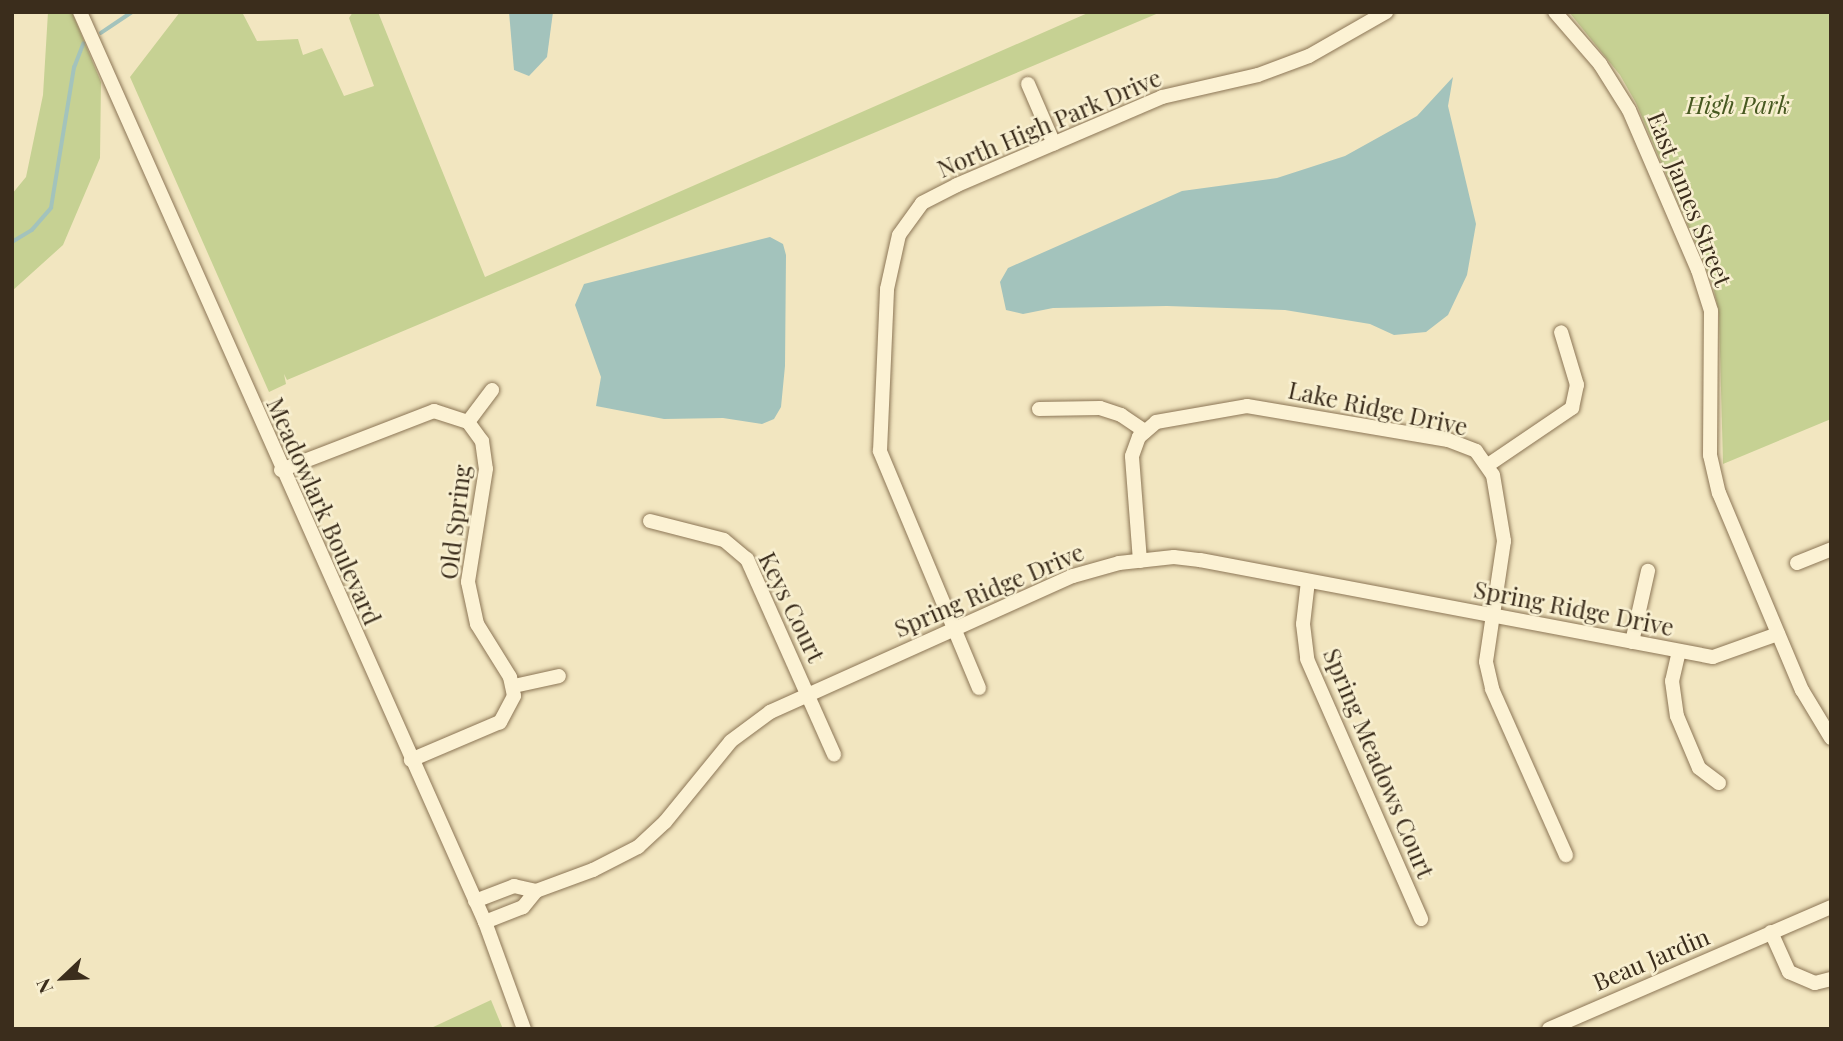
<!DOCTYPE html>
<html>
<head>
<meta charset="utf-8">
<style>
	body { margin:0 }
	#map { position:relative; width:1843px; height:1041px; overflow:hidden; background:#f2e6c0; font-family:"Playfair Display",serif }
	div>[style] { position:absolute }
	.green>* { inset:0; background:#c6d193 }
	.water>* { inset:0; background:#a3c3bc }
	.stream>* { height:3.5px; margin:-1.75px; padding:0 1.75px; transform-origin:1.75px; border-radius:1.75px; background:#a3c3bc }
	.roads { filter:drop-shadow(0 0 2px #8c7656) drop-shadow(0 0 2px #8c7656) }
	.minor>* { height:14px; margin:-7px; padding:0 7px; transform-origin:7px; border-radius:7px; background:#fcf2d4 }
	span { translate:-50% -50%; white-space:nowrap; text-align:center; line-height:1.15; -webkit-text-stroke:5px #f8efd0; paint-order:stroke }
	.park-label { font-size:24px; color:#475921; font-style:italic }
	.street-label { font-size:24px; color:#3b2d1c }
	.frame { position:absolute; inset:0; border:14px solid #3b2d1c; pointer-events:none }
	.north { position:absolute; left:28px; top:943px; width:70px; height:70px; -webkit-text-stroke:5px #f8efd0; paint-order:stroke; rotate:247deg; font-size:19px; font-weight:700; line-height:28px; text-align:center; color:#3b2d1c }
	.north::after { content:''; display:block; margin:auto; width:24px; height:32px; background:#3b2d1c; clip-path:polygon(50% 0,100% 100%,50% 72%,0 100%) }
</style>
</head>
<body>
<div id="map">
	<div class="green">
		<i style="clip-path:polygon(48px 12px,72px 12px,101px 82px,100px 158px,63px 245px,12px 291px,12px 194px,26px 177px,43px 95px)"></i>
		<i style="clip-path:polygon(180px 12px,242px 12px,257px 41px,298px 39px,303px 55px,322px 48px,344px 96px,374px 86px,349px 18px,353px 12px,378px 12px,485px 277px,1090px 12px,1161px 12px,287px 380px,284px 374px,286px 384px,269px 392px,130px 77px)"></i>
		<i style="clip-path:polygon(1569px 12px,1831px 12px,1831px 419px,1723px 464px,1719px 313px,1712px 282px,1636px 103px,1620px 75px)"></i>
		<i style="clip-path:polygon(491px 1000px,503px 1029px,429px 1029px)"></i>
	</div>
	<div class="water">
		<i style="clip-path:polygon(509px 12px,553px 12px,547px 57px,529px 76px,514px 70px)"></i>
		<i style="clip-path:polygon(1453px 77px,1448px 106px,1476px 224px,1467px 275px,1448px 315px,1426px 332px,1394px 335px,1370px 324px,1285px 310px,1167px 306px,1053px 308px,1023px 314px,1006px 310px,1000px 282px,1008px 268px,1182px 191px,1277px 178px,1345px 156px,1417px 116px)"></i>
		<i style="clip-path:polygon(770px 237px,783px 244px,786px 255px,785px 366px,781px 407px,774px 419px,762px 424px,723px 418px,664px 419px,596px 406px,601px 377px,575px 305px,584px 284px)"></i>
	</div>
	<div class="stream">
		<i style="left:101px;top:33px;width:37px;rotate:-34deg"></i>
		<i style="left:12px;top:242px;width:23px;rotate:-31deg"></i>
		<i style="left:32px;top:230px;width:29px;rotate:-49deg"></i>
		<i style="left:51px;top:208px;width:142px;rotate:-80.7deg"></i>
		<i style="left:74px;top:68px;width:26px;rotate:-69deg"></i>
	</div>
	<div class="roads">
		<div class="minor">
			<i style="left:80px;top:12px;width:996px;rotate:66.01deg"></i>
			<i style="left:485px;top:922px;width:114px;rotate:70deg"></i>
			<i style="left:1555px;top:12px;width:69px;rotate:49.1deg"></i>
			<i style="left:1600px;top:64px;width:54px;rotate:57.8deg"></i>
			<i style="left:1629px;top:110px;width:174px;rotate:66.7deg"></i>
			<i style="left:1698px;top:270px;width:43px;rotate:72.4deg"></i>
			<i style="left:1711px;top:311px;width:144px;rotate:90.4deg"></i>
			<i style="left:1710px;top:455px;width:39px;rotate:77deg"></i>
			<i style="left:1719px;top:493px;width:214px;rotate:67.2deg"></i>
			<i style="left:1802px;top:690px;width:56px;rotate:58.9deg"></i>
			<i style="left:1028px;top:84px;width:65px;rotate:66.6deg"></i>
			<i style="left:1039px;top:409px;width:61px;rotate:-0.9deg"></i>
			<i style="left:1100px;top:408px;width:22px;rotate:18deg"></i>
			<i style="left:1121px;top:415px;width:29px;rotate:34deg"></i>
			<i style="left:468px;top:422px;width:40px;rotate:-53deg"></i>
			<i style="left:1488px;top:465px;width:102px;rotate:-34.2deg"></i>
			<i style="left:1572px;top:408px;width:24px;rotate:-78deg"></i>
			<i style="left:1577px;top:385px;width:55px;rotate:-106.8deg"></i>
			<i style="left:281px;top:470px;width:164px;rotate:-21.1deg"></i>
			<i style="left:434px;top:411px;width:36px;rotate:18deg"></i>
			<i style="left:468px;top:422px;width:24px;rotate:54deg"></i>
			<i style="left:482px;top:441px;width:28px;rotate:82deg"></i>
			<i style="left:486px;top:469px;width:114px;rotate:99.1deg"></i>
			<i style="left:468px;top:582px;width:43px;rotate:77.9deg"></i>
			<i style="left:477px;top:624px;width:62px;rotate:58.1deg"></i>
			<i style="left:510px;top:677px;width:19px;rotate:78deg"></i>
			<i style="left:514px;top:696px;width:30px;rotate:118deg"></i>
			<i style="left:500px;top:722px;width:97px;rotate:156.9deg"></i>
			<i style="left:650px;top:521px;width:76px;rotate:14.4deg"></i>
			<i style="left:724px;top:540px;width:30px;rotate:40deg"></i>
			<i style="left:747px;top:559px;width:214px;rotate:66deg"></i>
			<i style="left:1140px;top:561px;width:105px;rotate:-94.4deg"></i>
			<i style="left:1132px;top:456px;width:20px;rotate:-70deg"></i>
			<i style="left:1139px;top:437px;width:23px;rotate:-41deg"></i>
			<i style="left:1156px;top:422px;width:92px;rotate:-10deg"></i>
			<i style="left:1247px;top:406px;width:204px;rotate:9.6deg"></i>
			<i style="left:1448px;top:440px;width:30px;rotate:21deg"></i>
			<i style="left:1476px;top:451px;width:29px;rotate:55deg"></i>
			<i style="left:1493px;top:475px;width:67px;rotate:80.5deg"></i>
			<i style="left:1504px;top:541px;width:122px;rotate:98.5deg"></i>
			<i style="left:1486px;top:662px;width:28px;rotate:77deg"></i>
			<i style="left:1492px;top:689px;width:182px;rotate:66deg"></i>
			<i style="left:1797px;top:563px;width:37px;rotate:-22deg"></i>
			<i style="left:1308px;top:581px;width:43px;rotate:96.6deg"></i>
			<i style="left:1303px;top:624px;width:35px;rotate:83deg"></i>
			<i style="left:1307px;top:659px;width:284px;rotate:66.3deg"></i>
			<i style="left:1632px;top:642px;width:73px;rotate:-77.3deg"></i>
			<i style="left:1679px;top:651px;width:31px;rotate:103deg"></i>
			<i style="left:1672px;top:681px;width:35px;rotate:82deg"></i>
			<i style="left:1677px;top:716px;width:56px;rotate:67.1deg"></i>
			<i style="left:1699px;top:768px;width:25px;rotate:37deg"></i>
			<i style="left:514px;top:686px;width:46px;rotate:-12.5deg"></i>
			<i style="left:979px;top:688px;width:257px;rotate:-112.7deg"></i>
			<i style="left:880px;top:451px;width:162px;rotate:-87.5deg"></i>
			<i style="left:887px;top:289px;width:55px;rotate:-77.5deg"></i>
			<i style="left:899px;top:235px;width:39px;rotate:-54deg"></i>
			<i style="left:922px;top:203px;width:39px;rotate:-27deg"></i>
			<i style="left:957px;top:185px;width:223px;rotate:-23.2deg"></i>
			<i style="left:1162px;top:97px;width:98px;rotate:-12.9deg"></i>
			<i style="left:1258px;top:75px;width:54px;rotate:-20.4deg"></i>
			<i style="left:1309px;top:56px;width:89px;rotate:-29.7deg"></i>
			<i style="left:536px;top:891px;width:61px;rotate:-20.2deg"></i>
			<i style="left:593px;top:870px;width:51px;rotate:-27.1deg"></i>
			<i style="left:638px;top:847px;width:37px;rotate:-43deg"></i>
			<i style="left:665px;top:822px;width:104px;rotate:-50.8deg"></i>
			<i style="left:731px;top:741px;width:49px;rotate:-36.6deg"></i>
			<i style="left:770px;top:712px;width:332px;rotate:-24.2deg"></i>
			<i style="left:1073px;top:576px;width:48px;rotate:-15.8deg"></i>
			<i style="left:1119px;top:563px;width:55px;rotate:-6.2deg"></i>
			<i style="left:1174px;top:557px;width:26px;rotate:7deg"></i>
			<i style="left:1200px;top:560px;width:522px;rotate:10.71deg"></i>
			<i style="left:1713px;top:657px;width:69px;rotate:-19.5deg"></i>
			<i style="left:475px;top:901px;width:42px;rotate:-21deg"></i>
			<i style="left:514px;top:886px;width:23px;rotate:13deg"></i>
			<i style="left:536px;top:891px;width:21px;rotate:129deg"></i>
			<i style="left:523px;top:907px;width:41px;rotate:158.5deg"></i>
			<i style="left:1771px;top:932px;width:44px;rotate:65.8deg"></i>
			<i style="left:1789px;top:972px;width:28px;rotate:23deg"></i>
			<i style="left:1815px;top:983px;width:16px;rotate:-14deg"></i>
			<i style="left:1549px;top:1029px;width:307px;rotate:-23.4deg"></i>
		</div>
	</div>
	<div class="park-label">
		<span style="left:1738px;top:105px">High Park</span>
	</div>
	<div class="street-label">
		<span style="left:1049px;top:123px;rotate:-23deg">North High Park Drive</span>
		<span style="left:1690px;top:199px;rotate:68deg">East James Street</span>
		<span style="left:1378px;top:408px;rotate:12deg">Lake Ridge Drive</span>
		<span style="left:324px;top:511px;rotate:66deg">Meadowlark Boulevard</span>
		<span style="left:455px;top:522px;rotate:-83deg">Old Spring</span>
		<span style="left:989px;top:590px;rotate:-23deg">Spring Ridge Drive</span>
		<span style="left:792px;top:607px;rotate:64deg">Keys Court</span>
		<span style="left:1574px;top:608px;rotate:11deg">Spring Ridge Drive</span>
		<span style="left:1379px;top:763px;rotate:67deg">Spring Meadows Court</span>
		<span style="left:1651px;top:959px;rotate:-23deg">Beau Jardin</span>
	</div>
	<div class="frame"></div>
	<div class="north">N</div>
</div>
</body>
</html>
